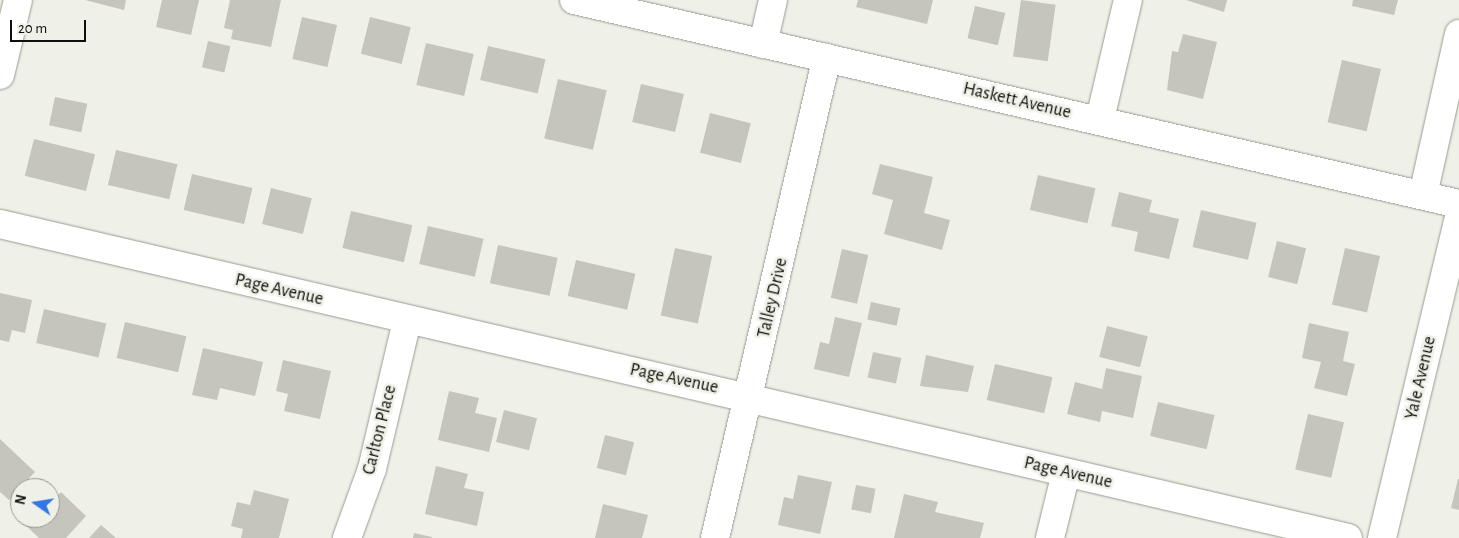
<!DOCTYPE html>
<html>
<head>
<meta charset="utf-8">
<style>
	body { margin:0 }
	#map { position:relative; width:1459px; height:538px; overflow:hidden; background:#eff0e7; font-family:"Alegreya Sans",sans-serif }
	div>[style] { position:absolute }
	.building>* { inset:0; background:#c5c5bc; transform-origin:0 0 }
	.roads { filter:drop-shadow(0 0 1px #9a9a92) drop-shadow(0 0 1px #9a9a92) }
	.minor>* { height:28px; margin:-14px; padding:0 14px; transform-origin:14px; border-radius:14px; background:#fff }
	.tertiary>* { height:28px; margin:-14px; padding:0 14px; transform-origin:14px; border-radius:14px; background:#fff }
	span { translate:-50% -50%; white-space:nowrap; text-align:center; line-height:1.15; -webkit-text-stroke:5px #eff0e7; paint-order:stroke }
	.street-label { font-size:18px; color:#0e0e0b }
	.north { position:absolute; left:10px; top:478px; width:50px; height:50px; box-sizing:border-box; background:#eff0e7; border:1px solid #95968f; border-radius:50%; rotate:283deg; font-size:14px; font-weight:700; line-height:20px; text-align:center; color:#0e0e0b }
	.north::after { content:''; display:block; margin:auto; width:18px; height:22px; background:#3277e4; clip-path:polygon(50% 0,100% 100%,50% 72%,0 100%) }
	.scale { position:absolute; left:10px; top:20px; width:76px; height:22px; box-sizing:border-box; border:2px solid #0e0e0b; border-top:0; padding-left:6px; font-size:15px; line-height:18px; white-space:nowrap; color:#0e0e0b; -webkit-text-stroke:4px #eff0e7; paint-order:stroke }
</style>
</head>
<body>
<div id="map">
	<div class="building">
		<i style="clip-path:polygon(85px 0,126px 0,124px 10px)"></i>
		<i style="clip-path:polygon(162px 0,199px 0,191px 35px,156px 27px)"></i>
		<i style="clip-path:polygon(230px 0,281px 0,271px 47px,231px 39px,233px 30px,224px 28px)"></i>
		<i style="clip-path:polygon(858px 0,933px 0,927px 24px,856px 7px)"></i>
		<i style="left:1021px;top:0;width:35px;height:57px;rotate:8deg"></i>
		<i style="clip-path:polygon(1186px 0,1227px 0,1224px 12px)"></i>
		<i style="clip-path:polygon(1353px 0,1398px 0,1394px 15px,1352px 6px)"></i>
		<i style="left:975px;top:6px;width:31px;height:33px;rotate:13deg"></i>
		<i style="left:302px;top:17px;width:36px;height:43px;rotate:13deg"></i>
		<i style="left:370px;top:17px;width:42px;height:38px;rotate:14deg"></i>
		<i style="clip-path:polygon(1183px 34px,1217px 42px,1203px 99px,1167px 90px,1172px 51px,1178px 52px)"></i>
		<i style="left:208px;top:41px;width:23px;height:27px;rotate:13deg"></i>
		<i style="left:426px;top:43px;width:49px;height:43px;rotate:13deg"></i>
		<i style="left:488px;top:46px;width:59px;height:35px;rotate:13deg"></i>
		<i style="left:1342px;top:60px;width:40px;height:64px;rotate:13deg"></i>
		<i style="left:558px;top:79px;width:50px;height:61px;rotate:13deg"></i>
		<i style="left:641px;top:84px;width:44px;height:39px;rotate:13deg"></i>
		<i style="left:55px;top:97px;width:33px;height:29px;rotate:12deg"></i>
		<i style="left:710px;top:113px;width:42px;height:41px;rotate:14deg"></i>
		<i style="left:34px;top:139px;width:63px;height:38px;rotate:14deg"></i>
		<i style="left:116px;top:150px;width:63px;height:36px;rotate:13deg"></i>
		<i style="clip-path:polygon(880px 164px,933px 177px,924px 213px,950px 220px,942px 250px,884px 234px,893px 200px,872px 194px)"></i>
		<i style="left:192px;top:174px;width:62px;height:37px;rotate:13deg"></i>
		<i style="left:1038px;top:175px;width:59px;height:36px;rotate:13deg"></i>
		<i style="left:271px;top:188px;width:42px;height:37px;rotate:14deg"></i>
		<i style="clip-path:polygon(1119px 192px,1152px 200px,1149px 212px,1179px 219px,1169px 259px,1134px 251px,1138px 232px,1111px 226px)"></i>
		<i style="left:1201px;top:210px;width:57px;height:38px;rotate:13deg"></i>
		<i style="left:351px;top:211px;width:63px;height:38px;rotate:13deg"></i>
		<i style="left:428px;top:226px;width:57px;height:39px;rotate:13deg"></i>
		<i style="left:1277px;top:241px;width:30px;height:37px;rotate:14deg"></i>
		<i style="left:498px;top:245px;width:61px;height:39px;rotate:12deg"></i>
		<i style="left:675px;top:248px;width:38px;height:69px;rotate:12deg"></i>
		<i style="left:1345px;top:248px;width:36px;height:58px;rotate:13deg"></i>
		<i style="left:842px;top:249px;width:27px;height:50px;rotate:13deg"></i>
		<i style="left:576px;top:260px;width:61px;height:37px;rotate:13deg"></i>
		<i style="clip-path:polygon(0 293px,32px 300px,25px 333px,12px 330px,9px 342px,0 340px)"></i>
		<i style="left:871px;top:302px;width:30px;height:18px;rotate:12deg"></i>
		<i style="left:44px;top:309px;width:64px;height:35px;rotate:13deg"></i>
		<i style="clip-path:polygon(835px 317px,862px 323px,849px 377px,814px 369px,820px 342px,829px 344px)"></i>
		<i style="left:125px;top:322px;width:63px;height:37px;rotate:13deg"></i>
		<i style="clip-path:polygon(1309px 323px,1349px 332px,1343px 361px,1355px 364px,1347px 396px,1314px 388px,1321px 362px,1302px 358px)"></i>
		<i style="left:1107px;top:326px;width:42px;height:32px;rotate:14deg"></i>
		<i style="clip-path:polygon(203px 348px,263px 362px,255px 396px,220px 388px,217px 400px,192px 395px)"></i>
		<i style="left:873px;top:352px;width:29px;height:26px;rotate:12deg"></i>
		<i style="clip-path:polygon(926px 355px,974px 366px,968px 392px,920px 386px)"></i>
		<i style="clip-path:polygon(283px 360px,331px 371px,320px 419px,284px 411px,288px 394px,276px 391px)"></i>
		<i style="left:995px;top:364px;width:59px;height:37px;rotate:13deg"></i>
		<i style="clip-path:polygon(1106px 368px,1142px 376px,1133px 418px,1102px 411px,1100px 422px,1067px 414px,1075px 382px,1102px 389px)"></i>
		<i style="clip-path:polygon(449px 391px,479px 398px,475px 413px,497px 418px,489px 452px,438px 440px)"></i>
		<i style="left:1158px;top:402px;width:58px;height:35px;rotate:13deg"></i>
		<i style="left:504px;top:410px;width:34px;height:33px;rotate:14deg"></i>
		<i style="left:1308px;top:414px;width:37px;height:57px;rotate:13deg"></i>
		<i style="left:605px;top:435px;width:30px;height:34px;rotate:14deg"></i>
		<i style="clip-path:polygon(0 439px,35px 472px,9px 500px,0 492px)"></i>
		<i style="clip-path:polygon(436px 466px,468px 474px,464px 488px,484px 492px,477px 526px,425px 514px)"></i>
		<i style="clip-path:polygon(798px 475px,832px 482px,820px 534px,778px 525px,784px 497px,793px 499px)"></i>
		<i style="clip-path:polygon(1458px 479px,1459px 479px,1459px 510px,1451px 508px)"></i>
		<i style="left:856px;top:485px;width:20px;height:25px;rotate:11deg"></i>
		<i style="clip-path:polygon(254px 490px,289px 499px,279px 538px,241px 538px,243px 529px,231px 526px,237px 502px,250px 505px)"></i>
		<i style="clip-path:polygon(61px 492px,86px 516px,66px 538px,39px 538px,18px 518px,50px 518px,50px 503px)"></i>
		<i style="clip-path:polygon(904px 494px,938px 502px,935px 512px,984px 523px,980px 538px,894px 538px)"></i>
		<i style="clip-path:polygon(603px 504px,648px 515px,642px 538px,595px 538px)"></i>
		<i style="clip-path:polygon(101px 525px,116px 538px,89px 538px)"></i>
		<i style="clip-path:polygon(414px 533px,432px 537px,432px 538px,413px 538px)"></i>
	</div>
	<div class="roads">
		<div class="minor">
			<i style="left:763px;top:44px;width:45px;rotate:-77.2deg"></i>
			<i style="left:0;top:75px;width:77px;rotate:-76.5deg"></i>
			<i style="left:1100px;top:119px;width:122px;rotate:-76.8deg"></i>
			<i style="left:1423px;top:195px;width:165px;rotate:-77.4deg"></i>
			<i style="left:0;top:224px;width:1384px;rotate:13.11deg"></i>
			<i style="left:347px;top:538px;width:73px;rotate:-70.1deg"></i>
			<i style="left:372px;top:469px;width:152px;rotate:-76.7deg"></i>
			<i style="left:715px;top:538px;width:493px;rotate:-76.9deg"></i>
			<i style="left:1050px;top:538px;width:67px;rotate:-76.2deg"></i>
			<i style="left:1382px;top:538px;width:329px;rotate:-76.5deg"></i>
		</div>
		<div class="tertiary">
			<i style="left:574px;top:0;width:908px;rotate:12.98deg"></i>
		</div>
	</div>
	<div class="street-label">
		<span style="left:1017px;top:101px;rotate:13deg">Haskett Avenue</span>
		<span style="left:279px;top:290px;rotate:13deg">Page Avenue</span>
		<span style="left:773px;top:298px;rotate:-77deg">Talley Drive</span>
		<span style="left:1421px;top:378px;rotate:-77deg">Yale Avenue</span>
		<span style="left:674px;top:379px;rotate:12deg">Page Avenue</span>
		<span style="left:380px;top:430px;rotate:-76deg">Carlton Place</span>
		<span style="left:1068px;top:473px;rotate:13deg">Page Avenue</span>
	</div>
	<div class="north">N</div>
	<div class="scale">20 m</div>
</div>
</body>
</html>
